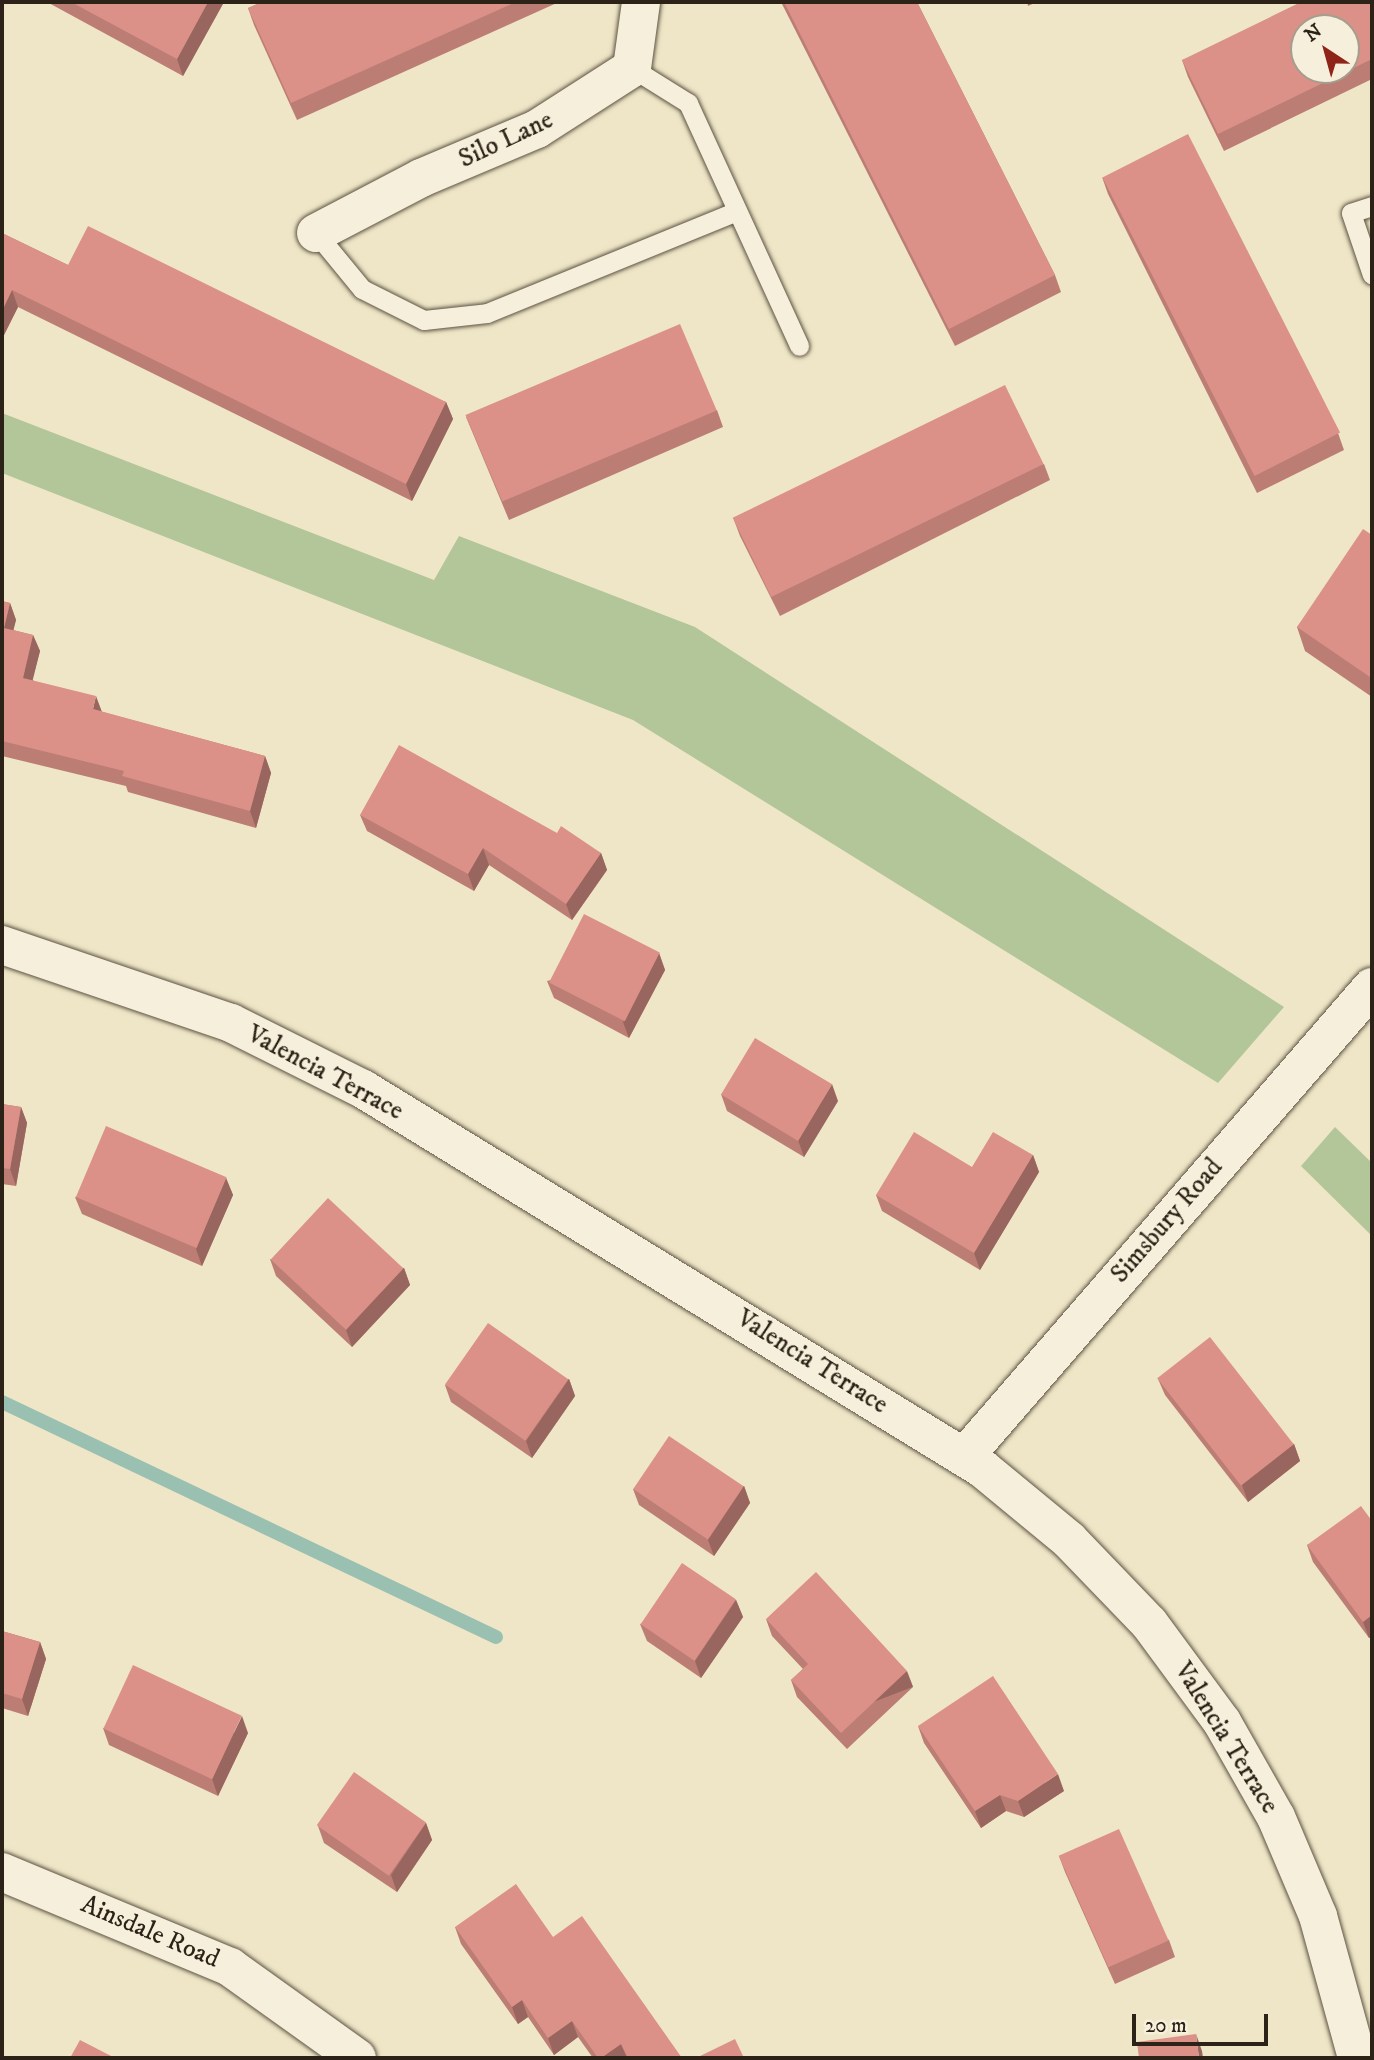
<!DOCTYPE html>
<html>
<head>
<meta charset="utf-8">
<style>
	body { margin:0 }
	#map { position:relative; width:1374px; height:2060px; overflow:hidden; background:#efe6c7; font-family:"IM FELL DW Pica",serif }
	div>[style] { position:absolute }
	.green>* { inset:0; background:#b3c69a }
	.stream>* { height:14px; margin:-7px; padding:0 7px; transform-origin:7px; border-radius:7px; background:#9ac0b1 }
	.roads { filter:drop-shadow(0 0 2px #5d5343) drop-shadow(0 0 2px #5d5343) }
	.lane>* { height:19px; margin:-9.5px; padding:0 9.5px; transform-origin:9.5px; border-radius:9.5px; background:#f5efdb }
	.street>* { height:38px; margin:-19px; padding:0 19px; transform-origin:19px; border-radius:19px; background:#f5efdb }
	.wall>* { inset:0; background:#bc7d75 }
	.shaded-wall>* { inset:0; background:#99665f; transform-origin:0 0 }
	.building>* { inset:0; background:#db9188; transform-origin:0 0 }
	span { translate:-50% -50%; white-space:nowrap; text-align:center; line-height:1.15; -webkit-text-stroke:7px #f5efdb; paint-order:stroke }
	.street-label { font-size:26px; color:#2c2217 }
	.frame { position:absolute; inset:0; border:4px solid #2c2217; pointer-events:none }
	.north { position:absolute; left:1290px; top:14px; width:70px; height:70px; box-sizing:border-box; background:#f5efdb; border:2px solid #a59d8d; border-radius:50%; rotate:324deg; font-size:19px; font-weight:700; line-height:28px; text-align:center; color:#2c2217 }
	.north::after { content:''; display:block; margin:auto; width:24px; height:32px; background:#8f2418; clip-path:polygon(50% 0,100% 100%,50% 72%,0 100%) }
	.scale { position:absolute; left:1132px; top:2014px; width:136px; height:32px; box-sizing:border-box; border:4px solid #2c2217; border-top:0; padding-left:9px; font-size:21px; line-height:24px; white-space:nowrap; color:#2c2217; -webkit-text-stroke:5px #f5efdb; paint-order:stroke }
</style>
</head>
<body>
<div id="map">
	<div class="green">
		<i style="clip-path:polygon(2px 413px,434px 580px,459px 536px,695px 627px,1284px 1007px,1218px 1083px,633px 720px,2px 473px)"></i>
		<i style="clip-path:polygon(1335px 1127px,1372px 1163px,1372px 1236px,1301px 1166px)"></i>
	</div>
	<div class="stream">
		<i style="left:2px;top:1402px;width:547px;rotate:25.44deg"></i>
	</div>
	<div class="roads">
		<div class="lane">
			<i style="left:632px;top:68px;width:66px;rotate:32deg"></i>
			<i style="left:688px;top:103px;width:267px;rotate:65.4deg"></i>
			<i style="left:1372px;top:206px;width:22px;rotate:162deg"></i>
			<i style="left:1351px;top:213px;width:65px;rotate:71.3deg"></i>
			<i style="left:316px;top:233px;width:72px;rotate:50.6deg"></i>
			<i style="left:362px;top:289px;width:69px;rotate:26.6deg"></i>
			<i style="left:424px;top:320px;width:63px;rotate:-6.3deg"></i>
			<i style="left:487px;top:313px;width:270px;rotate:-22.2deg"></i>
		</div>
		<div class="street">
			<i style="left:316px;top:233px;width:119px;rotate:-27.6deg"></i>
			<i style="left:421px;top:178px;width:126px;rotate:-22.9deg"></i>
			<i style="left:537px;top:129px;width:113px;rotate:-32.7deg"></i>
			<i style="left:632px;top:68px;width:67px;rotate:-82.2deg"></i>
			<i style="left:2px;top:945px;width:242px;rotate:18.8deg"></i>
			<i style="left:231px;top:1023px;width:148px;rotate:26.6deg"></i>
			<i style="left:363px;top:1089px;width:727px;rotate:31.5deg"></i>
			<i style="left:983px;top:1469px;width:112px;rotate:39.5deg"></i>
			<i style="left:1069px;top:1540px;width:115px;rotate:46.1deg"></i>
			<i style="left:1149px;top:1623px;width:123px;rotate:53.6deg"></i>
			<i style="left:1222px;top:1722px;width:109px;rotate:60.4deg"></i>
			<i style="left:1276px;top:1817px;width:108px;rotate:67deg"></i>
			<i style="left:1318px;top:1916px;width:147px;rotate:74.6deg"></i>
			<i style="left:965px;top:1456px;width:621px;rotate:-49.05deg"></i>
			<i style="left:2px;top:1872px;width:247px;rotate:22.6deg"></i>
			<i style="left:230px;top:1967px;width:156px;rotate:35.6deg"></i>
		</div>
	</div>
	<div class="wall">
		<i style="clip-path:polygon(47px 2px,224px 2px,183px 76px)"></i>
		<i style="clip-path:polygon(262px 2px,559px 2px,297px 120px,254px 25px,248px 8px)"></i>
		<i style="clip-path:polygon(781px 2px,917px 2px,1055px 275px,1061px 292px,955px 346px)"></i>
		<i style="clip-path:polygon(1027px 2px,1037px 2px,1028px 6px)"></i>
		<i style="clip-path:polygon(1372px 2px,1372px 79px,1224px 151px,1188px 77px,1182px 60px)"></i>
		<i style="clip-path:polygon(1102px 177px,1338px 433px,1344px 450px,1257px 493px,1108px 194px)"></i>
		<i style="clip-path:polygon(2px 233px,68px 265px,446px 402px,453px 419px,412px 501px,18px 307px,4px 335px,2px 334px)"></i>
		<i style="clip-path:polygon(717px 410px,723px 427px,509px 520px,466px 417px)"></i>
		<i style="clip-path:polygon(1044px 464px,1050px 480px,780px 616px,740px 536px,734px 520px)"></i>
		<i style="clip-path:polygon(1372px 535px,1372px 697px,1305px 651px,1297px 627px)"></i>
		<i style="clip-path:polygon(2px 601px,10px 603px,16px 620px,13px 630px,33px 635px,40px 651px,32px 680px,102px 712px,265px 756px,271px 773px,256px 828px,128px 792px,126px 786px,2px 756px)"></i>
		<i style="clip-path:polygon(360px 815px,557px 833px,601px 853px,607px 870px,572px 920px,489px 865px,474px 891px,367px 831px)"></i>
		<i style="clip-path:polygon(659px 953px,665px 970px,629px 1038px,554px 998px,547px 981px)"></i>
		<i style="clip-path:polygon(721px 1094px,838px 1101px,804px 1157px,727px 1111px)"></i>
		<i style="clip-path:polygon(2px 1104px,21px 1107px,27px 1123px,16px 1186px,2px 1184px)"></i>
		<i style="clip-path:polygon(1033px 1155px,1039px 1172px,980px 1270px,882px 1211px,876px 1195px,972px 1167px)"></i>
		<i style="clip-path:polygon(226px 1178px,233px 1195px,202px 1266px,82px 1214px,75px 1197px)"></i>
		<i style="clip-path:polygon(270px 1259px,404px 1268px,410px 1285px,352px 1347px,276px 1276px)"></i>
		<i style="clip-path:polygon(569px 1379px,575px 1396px,532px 1458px,451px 1402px,445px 1385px)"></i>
		<i style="clip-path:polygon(1158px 1379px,1294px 1444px,1300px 1461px,1248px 1502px,1165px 1395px)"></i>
		<i style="clip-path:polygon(744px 1486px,750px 1503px,714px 1556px,639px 1505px,633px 1489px)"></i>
		<i style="clip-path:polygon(1372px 1521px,1372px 1636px,1369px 1638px,1313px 1562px,1307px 1545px)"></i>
		<i style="clip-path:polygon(736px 1600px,743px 1617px,701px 1678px,647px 1641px,640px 1624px)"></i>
		<i style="clip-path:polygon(766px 1619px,913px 1687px,847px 1749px,797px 1697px,791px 1680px,803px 1669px,772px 1636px)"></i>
		<i style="clip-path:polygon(2px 1631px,40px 1642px,46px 1659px,28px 1716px,2px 1708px)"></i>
		<i style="clip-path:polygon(918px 1726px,1064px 1791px,1024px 1817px,1006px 1811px,981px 1828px,924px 1743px)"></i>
		<i style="clip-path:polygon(103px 1728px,248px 1733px,218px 1796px,109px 1745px)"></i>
		<i style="clip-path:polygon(426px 1823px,432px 1840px,397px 1892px,324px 1843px,318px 1826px)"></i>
		<i style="clip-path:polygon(1059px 1856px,1169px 1940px,1175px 1957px,1115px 1984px,1065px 1872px)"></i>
		<i style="clip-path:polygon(455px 1927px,553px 1937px,682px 2058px,593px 2058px,578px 2037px,554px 2055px,528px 2017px,518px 2024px,461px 1944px)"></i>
	</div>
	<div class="shaded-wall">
		<i style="clip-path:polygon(208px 2px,224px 2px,183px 76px,177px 59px)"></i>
		<i style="clip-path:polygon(12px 290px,18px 307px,4px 335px,2px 329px,2px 311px)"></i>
		<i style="clip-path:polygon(446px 402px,453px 419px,412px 501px,406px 484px)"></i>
		<i style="clip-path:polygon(10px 603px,16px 620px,10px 644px,4px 628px)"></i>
		<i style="clip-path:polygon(33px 635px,40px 651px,29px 695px,23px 678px)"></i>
		<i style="clip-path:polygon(96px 696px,102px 712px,93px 709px)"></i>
		<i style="clip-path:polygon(265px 756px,271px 773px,256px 828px,250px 811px)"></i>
		<i style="clip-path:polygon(483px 848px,489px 865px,474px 891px,468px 874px)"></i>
		<i style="clip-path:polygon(601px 853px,607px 870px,572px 920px,566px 904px)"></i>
		<i style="clip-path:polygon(659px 953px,665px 970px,629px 1038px,623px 1022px)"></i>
		<i style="clip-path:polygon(832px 1084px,838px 1101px,804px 1157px,798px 1140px)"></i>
		<i style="clip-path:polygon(21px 1107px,27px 1123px,16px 1186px,10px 1169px)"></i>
		<i style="clip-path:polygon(1033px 1155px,1039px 1172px,980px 1270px,974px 1253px)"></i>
		<i style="clip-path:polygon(226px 1178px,233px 1195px,202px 1266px,196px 1249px)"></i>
		<i style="clip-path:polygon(404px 1268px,410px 1285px,352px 1347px,346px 1330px)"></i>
		<i style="clip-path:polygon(569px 1379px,575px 1396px,532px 1458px,526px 1441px)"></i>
		<i style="clip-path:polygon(1294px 1444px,1300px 1461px,1248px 1502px,1242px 1485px)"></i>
		<i style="clip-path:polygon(744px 1486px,750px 1503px,714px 1556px,708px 1540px)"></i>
		<i style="clip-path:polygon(736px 1600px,743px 1617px,701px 1678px,695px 1661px)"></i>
		<i style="clip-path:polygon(1372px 1615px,1372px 1636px,1369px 1638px,1363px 1622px)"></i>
		<i style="clip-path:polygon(40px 1642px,46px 1659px,28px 1716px,22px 1699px)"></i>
		<i style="left:907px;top:1671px;width:17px;height:91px;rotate:69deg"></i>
		<i style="clip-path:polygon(242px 1716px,248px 1733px,218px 1796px,212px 1779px)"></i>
		<i style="clip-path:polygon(1058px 1774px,1064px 1791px,1024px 1817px,1018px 1801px)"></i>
		<i style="clip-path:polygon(1000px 1795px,1006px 1811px,981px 1828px,975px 1811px)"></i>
		<i style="clip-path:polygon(426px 1823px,432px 1840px,397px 1892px,391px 1875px)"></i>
		<i style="clip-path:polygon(522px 2000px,528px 2017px,518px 2024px,512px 2007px)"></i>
		<i style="clip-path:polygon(572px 2021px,578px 2037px,554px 2055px,548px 2038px)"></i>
		<i style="clip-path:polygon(1196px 2034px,1202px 2051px,1203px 2058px,1199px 2058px)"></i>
		<i style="clip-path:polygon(621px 2044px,627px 2058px,601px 2058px)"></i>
	</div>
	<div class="building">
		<i style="clip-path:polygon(71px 2px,208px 2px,177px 59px)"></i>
		<i style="clip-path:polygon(262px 2px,516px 2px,291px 103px,248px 8px)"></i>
		<i style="clip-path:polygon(784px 2px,917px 2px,1055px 275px,949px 329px)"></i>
		<i style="clip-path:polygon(evenodd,1301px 2px,1372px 2px,1372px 59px,1218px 134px,1182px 60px,1301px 2px,1304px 28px,1346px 28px,1346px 70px,1304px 70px,1304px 28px)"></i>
		<i style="left:1188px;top:134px;width:335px;height:96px;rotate:63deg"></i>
		<i style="clip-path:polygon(88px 226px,446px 402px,406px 484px,12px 290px,2px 311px,2px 233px,68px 265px)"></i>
		<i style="left:680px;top:324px;width:94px;height:233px;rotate:67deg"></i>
		<i style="left:1005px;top:385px;width:88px;height:303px;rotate:64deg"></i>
		<i style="clip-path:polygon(1363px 529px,1372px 535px,1372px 674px,1370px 677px,1297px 627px)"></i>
		<i style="clip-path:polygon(2px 601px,10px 603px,4px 628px,33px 635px,23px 678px,96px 696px,93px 709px,265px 756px,250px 811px,122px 776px,124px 771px,2px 741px)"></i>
		<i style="clip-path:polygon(399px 745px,557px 833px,561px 826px,601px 853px,566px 904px,483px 848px,468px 874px,360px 815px)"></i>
		<i style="left:584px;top:914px;width:85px;height:77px;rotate:27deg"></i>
		<i style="left:755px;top:1038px;width:90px;height:66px;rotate:31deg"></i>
		<i style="clip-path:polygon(2px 1104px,21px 1107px,10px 1169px,2px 1168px)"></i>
		<i style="left:106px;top:1126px;width:131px;height:77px;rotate:23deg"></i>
		<i style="clip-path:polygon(914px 1132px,972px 1167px,993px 1132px,1033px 1155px,974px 1253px,876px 1195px)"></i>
		<i style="left:328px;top:1198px;width:103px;height:84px;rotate:43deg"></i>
		<i style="left:488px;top:1323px;width:98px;height:75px;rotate:35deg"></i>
		<i style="left:1210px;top:1337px;width:136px;height:67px;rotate:52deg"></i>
		<i style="left:669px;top:1436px;width:90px;height:64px;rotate:34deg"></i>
		<i style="clip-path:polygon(1361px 1506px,1372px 1521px,1372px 1615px,1363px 1622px,1307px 1545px)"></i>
		<i style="left:682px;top:1563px;width:65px;height:74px;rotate:34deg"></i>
		<i style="clip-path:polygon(816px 1572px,907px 1671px,841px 1733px,791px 1680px,808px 1664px,766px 1619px)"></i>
		<i style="clip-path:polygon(2px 1631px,40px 1642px,22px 1699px,2px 1693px)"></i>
		<i style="left:133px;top:1665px;width:120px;height:70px;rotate:25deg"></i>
		<i style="clip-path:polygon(993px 1676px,1058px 1774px,1018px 1801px,1000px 1795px,975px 1811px,918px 1726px)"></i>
		<i style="left:354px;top:1772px;width:88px;height:65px;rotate:35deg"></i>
		<i style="left:1119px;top:1829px;width:122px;height:66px;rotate:66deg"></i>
		<i style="clip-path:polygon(516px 1884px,553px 1937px,582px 1916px,682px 2058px,628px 2058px,621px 2044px,601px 2058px,598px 2058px,572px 2021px,548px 2038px,522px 2000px,512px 2007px,455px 1927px)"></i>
		<i style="clip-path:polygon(1196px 2034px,1199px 2058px,1139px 2058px,1137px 2042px)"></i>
		<i style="clip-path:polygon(735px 2039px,744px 2058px,696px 2058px)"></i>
		<i style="clip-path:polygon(80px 2040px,115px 2058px,70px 2058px)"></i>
	</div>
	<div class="street-label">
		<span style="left:506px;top:140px;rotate:-25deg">Silo Lane</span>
		<span style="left:325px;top:1073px;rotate:28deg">Valencia Terrace</span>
		<span style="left:1167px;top:1221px;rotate:-49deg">Simsbury Road</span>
		<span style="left:812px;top:1362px;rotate:32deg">Valencia Terrace</span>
		<span style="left:1226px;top:1738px;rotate:58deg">Valencia Terrace</span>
		<span style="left:150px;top:1932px;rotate:23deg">Ainsdale Road</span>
	</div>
	<div class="frame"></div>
	<div class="north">N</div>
	<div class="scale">20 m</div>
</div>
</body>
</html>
